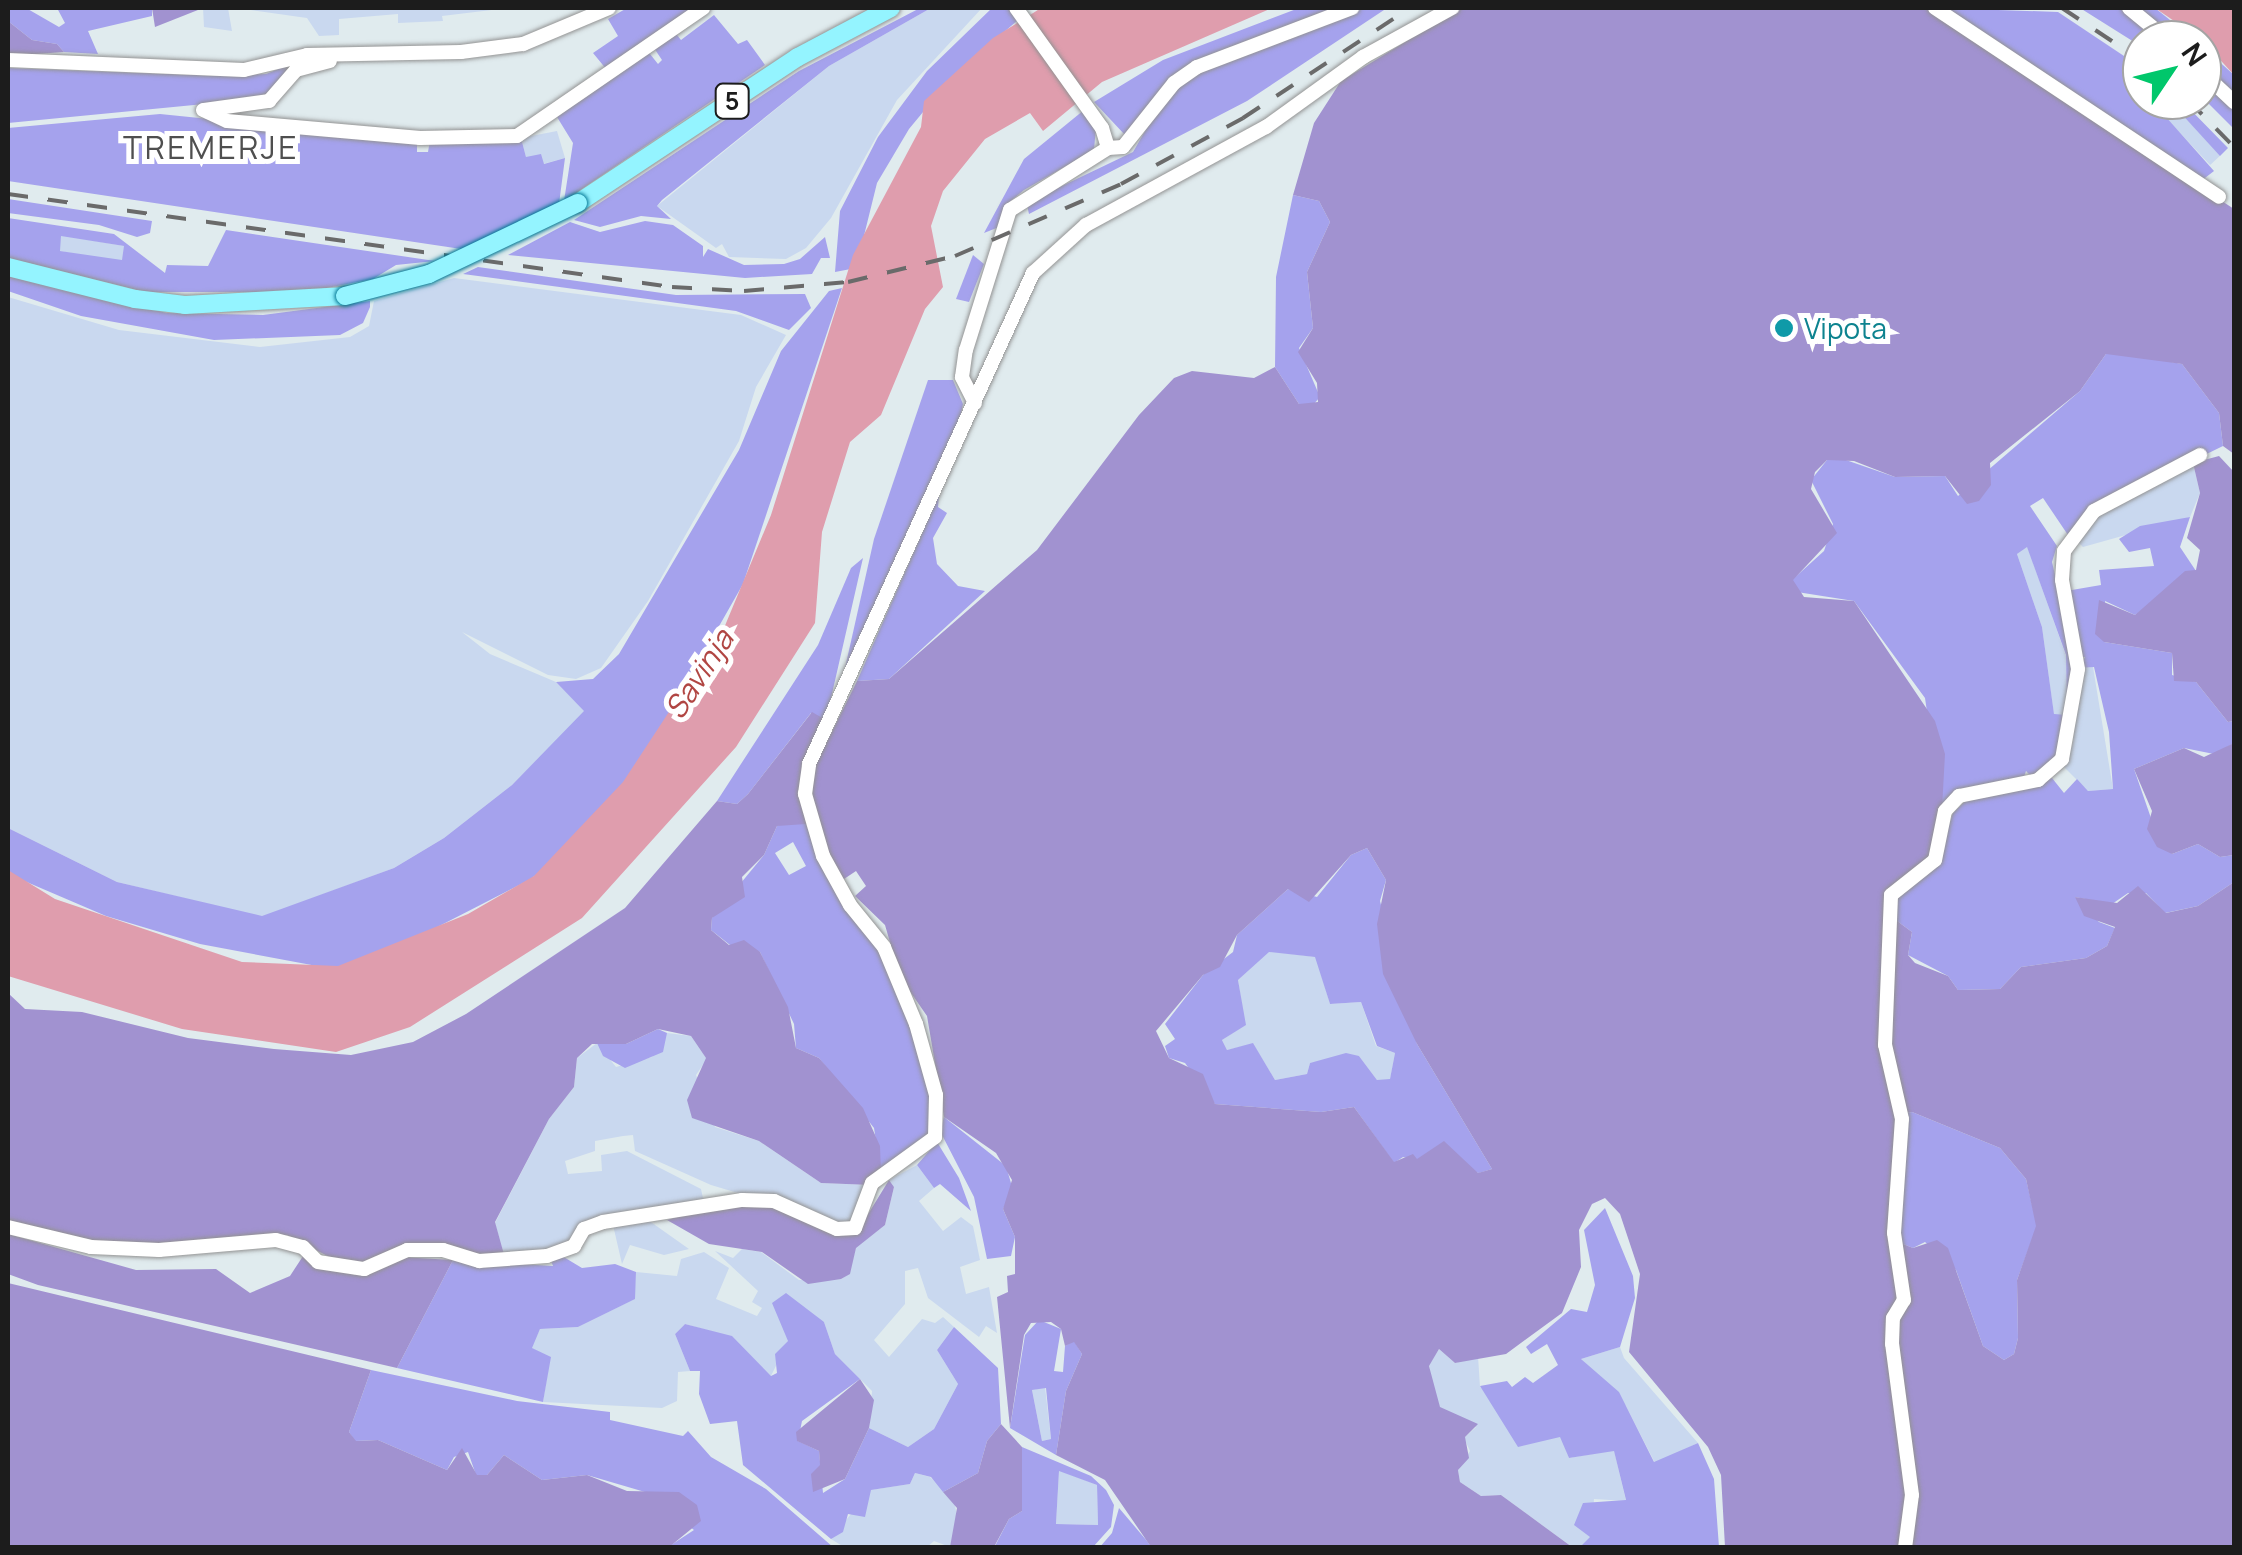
<!DOCTYPE html>
<html>
<head>
<meta charset="utf-8">
<style>
	body { margin:0 }
	#map { position:relative; width:2242px; height:1555px; overflow:hidden; background:#e0ebee; font-family:Manrope,sans-serif }
	div>[style] { position:absolute }
	.farmland>* { inset:0; background:#c9d8ef; transform-origin:0 0 }
	.grass>* { inset:0; background:#a5a2ed }
	.forest>* { inset:0; background:#a192d0 }
	.water>* { inset:0; background:#df9dad }
	.roads { filter:drop-shadow(0 0 2px #939393) drop-shadow(0 0 2px #939393) }
	.minor>* { height:14px; margin:-7px; padding:0 7px; transform-origin:7px; border-radius:7px; background:#fff }
	.major>* { height:18px; margin:-9px; padding:0 9px; transform-origin:9px; border-radius:9px; background:#94f4ff }
	.rail>* { height:4px; margin-top:-2px; transform-origin:0; background:repeating-linear-gradient(90deg,#6a6a6a 0 20px,transparent 0 40px) }
	.bridges { filter:drop-shadow(0 0 2px #007593) drop-shadow(0 0 2px #007593) }
	.major-bridge>* { height:18px; margin:-9px; padding:0 9px; transform-origin:9px; border-radius:9px; background:#94f4ff }
	.dots>* { width:28px; height:28px; translate:-50% -50%; box-sizing:border-box; border:5px solid #fff; border-radius:50% }
	span { translate:-50% -50%; white-space:nowrap; text-align:center; line-height:1.15; -webkit-text-stroke:10px #fff; paint-order:stroke }
	.shield-label span { padding:2px 8px; background:#fff; border:2px solid; border-radius:8px; -webkit-text-stroke-width:0 }
	.shield-label { font-size:25px; color:#1c1c1c; font-weight:700 }
	.culture-label { font-size:28px; color:#0d838f }
	.left { translate:0 -50%; text-align:left }
	.water-label { font-size:30px; color:#b14643; font-style:italic }
	.quarter-label { font-size:32px; color:#4f4f4f; letter-spacing:2.5px }
	.frame { position:absolute; inset:0; border:10px solid #1c1c1c; pointer-events:none }
	.north { position:absolute; left:2122px; top:20px; width:100px; height:100px; box-sizing:border-box; background:#fff; border:2px solid #a4a4a4; border-radius:50%; rotate:55deg; font-size:28px; font-weight:700; line-height:40px; text-align:center; color:#1c1c1c }
	.north::after { content:''; display:block; margin:auto; width:35px; height:45px; background:#00c76b; clip-path:polygon(50% 0,100% 100%,50% 72%,0 100%) }
</style>
</head>
<body>
<div id="map">
	<div class="farmland">
		<i style="clip-path:polygon(203px 8px,228px 8px,232px 31px,204px 27px)"></i>
		<i style="clip-path:polygon(237px 8px,508px 8px,442px 16px,443px 21px,398px 23px,398px 14px,339px 19px,339px 35px,319px 36px,307px 18px)"></i>
		<i style="clip-path:polygon(931px 8px,982px 8px,897px 100px,831px 218px,806px 248px,786px 259px,729px 257px,722px 244px,716px 248px,657px 206px,829px 66px)"></i>
		<i style="left:2176px;top:108px;width:65px;height:14px;rotate:47deg"></i>
		<i style="clip-path:polygon(557px 131px,565px 158px,543px 164px,526px 157px,521px 138px)"></i>
		<i style="left:61px;top:235px;width:65px;height:16px;rotate:10deg"></i>
		<i style="clip-path:polygon(454px 278px,741px 315px,786px 335px,756px 387px,739px 441px,648px 601px,601px 668px,576px 679px,548px 675px,462px 632px,490px 654px,556px 682px,585px 711px,512px 785px,444px 838px,394px 868px,262px 917px,117px 882px,8px 828px,8px 297px,119px 330px,260px 347px,350px 337px,369px 326px,374px 301px)"></i>
		<i style="clip-path:polygon(2193px 463px,2200px 493px,2190px 517px,2083px 547px,2078px 542px,2092px 518px)"></i>
		<i style="clip-path:polygon(2027px 546px,2066px 656px,2067px 715px,2054px 715px,2042px 627px,2017px 554px)"></i>
		<i style="clip-path:polygon(2093px 667px,2113px 789px,2088px 791px,2064px 767px,2073px 743px,2079px 668px)"></i>
		<i style="clip-path:polygon(1269px 951px,1316px 957px,1330px 1004px,1361px 1002px,1376px 1046px,1395px 1053px,1390px 1080px,1377px 1080px,1359px 1056px,1310px 1063px,1307px 1074px,1275px 1080px,1253px 1044px,1227px 1050px,1222px 1040px,1245px 1025px,1238px 980px)"></i>
		<i style="clip-path:polygon(667px 1033px,691px 1036px,707px 1059px,696px 1075px,715px 1127px,759px 1141px,821px 1183px,871px 1185px,861px 1214px,845px 1225px,711px 1185px,635px 1151px,633px 1135px,623px 1136px,595px 1141px,595px 1151px,565px 1161px,568px 1174px,602px 1171px,601px 1155px,627px 1151px,701px 1189px,704px 1203px,613px 1215px,563px 1247px,505px 1258px,495px 1223px,549px 1119px,574px 1087px,577px 1058px,597px 1043px,616px 1067px,652px 1057px)"></i>
		<i style="clip-path:polygon(917px 1165px,934px 1188px,919px 1201px,943px 1231px,961px 1217px,973px 1226px,980px 1260px,960px 1267px,966px 1294px,989px 1287px,997px 1333px,986px 1326px,979px 1337px,928px 1298px,918px 1268px,905px 1271px,905px 1304px,874px 1340px,889px 1357px,922px 1319px,935px 1323px,943px 1317px,954px 1327px,937px 1350px,958px 1384px,934px 1429px,908px 1447px,869px 1428px,872px 1391px,835px 1354px,824px 1322px,788px 1341px,771px 1376px,732px 1337px,685px 1324px,675px 1334px,690px 1371px,678px 1372px,677px 1401px,662px 1408px,543px 1402px,550px 1358px,531px 1348px,540px 1329px,578px 1327px,634px 1299px,636px 1272px,677px 1276px,681px 1259px,704px 1252px,729px 1268px,716px 1299px,757px 1316px,762px 1308px,752px 1302px,758px 1291px,715px 1251px,733px 1258px,742px 1249px,761px 1252px,799px 1280px,841px 1279px,849px 1274px,856px 1247px,885px 1225px,894px 1187px,889px 1180px)"></i>
		<i style="clip-path:polygon(648px 1220px,689px 1249px,664px 1255px,630px 1245px,622px 1264px,613px 1225px)"></i>
		<i style="clip-path:polygon(1620px 1347px,1624px 1358px,1698px 1443px,1655px 1463px,1626px 1406px,1581px 1359px)"></i>
		<i style="clip-path:polygon(1439px 1349px,1455px 1363px,1478px 1356px,1480px 1387px,1561px 1437px,1569px 1458px,1614px 1450px,1626px 1501px,1594px 1499px,1591px 1537px,1583px 1546px,1572px 1547px,1501px 1495px,1481px 1496px,1460px 1482px,1458px 1470px,1470px 1451px,1464px 1438px,1476px 1427px,1440px 1408px,1434px 1395px,1429px 1365px)"></i>
		<i style="clip-path:polygon(1045px 1387px,1051px 1439px,1042px 1441px,1032px 1390px)"></i>
		<i style="clip-path:polygon(1059px 1470px,1097px 1485px,1098px 1525px,1056px 1524px)"></i>
		<i style="clip-path:polygon(915px 1473px,930px 1477px,954px 1499px,958px 1523px,950px 1547px,934px 1541px,927px 1547px,844px 1547px,831px 1539px,870px 1490px,910px 1484px)"></i>
	</div>
	<div class="grass">
		<i style="clip-path:polygon(8px 8px,26px 8px,59px 27px,65px 23px,57px 8px,152px 8px,152px 16px,88px 31px,98px 54px,64px 52px,57px 44px,32px 40px,8px 21px)"></i>
		<i style="clip-path:polygon(627px 8px,696px 8px,607px 70px,593px 53px,618px 36px,608px 19px)"></i>
		<i style="clip-path:polygon(920px 8px,931px 8px,829px 66px,662px 200px,657px 206px,671px 219px,641px 216px,600px 227px,574px 220px,799px 71px)"></i>
		<i style="clip-path:polygon(992px 8px,1008px 8px,1018px 20px,952px 77px,909px 129px,877px 183px,856px 268px,835px 272px,840px 211px,878px 137px,927px 71px)"></i>
		<i style="clip-path:polygon(1299px 8px,1344px 8px,1199px 62px,1125px 135px,1094px 102px,1163px 60px)"></i>
		<i style="clip-path:polygon(1361px 8px,1387px 8px,1247px 101px,1029px 214px,1027px 205px,1039px 197px,1133px 152px,1166px 95px,1203px 68px)"></i>
		<i style="clip-path:polygon(1940px 8px,2058px 12px,2142px 68px,2142px 100px,2181px 100px,2228px 148px,2220px 156px,2177px 109px,2166px 117px,2214px 171px,2201px 181px)"></i>
		<i style="clip-path:polygon(2080px 8px,2123px 8px,2163px 40px,2142px 40px,2142px 47px)"></i>
		<i style="clip-path:polygon(2135px 8px,2155px 8px,2195px 40px,2172px 40px)"></i>
		<i style="clip-path:polygon(714px 15px,738px 44px,747px 40px,765px 65px,564px 201px,573px 143px,557px 117px,646px 49px,658px 64px,662px 60px,652px 45px,673px 30px,681px 40px)"></i>
		<i style="clip-path:polygon(2202px 46px,2234px 75px,2234px 99px,2202px 67px)"></i>
		<i style="clip-path:polygon(291px 64px,266px 98px,8px 123px,8px 68px,220px 76px,266px 74px)"></i>
		<i style="clip-path:polygon(2202px 77px,2234px 108px,2234px 129px,2202px 97px)"></i>
		<i style="clip-path:polygon(1084px 110px,1096px 127px,1094px 150px,1024px 190px,1008px 203px,999px 227px,984px 233px,1024px 159px)"></i>
		<i style="clip-path:polygon(160px 114px,417px 140px,417px 152px,428px 152px,430px 140px,521px 138px,526px 157px,541px 154px,544px 164px,565px 158px,559px 204px,468px 250px,8px 181px,8px 128px)"></i>
		<i style="clip-path:polygon(1293px 195px,1319px 201px,1330px 222px,1307px 272px,1313px 328px,1299px 348px,1320px 397px,1312px 406px,1299px 404px,1275px 367px,1276px 277px)"></i>
		<i style="clip-path:polygon(8px 199px,152px 221px,150px 233px,137px 237px,99px 225px,8px 213px)"></i>
		<i style="clip-path:polygon(evenodd,8px 218px,114px 234px,165px 273px,167px 265px,208px 266px,226px 230px,435px 261px,396px 265px,373px 279px,306px 292px,145px 292px,8px 258px,8px 218px,61px 236px,124px 246px,122px 260px,60px 251px,61px 236px)"></i>
		<i style="clip-path:polygon(645px 221px,673px 225px,703px 246px,703px 257px,708px 249px,744px 265px,784px 264px,800px 259px,825px 237px,830px 258px,821px 258px,812px 274px,745px 278px,508px 255px,570px 222px,600px 232px)"></i>
		<i style="clip-path:polygon(973px 255px,984px 264px,969px 302px,956px 299px)"></i>
		<i style="clip-path:polygon(478px 267px,676px 295px,805px 294px,811px 308px,789px 330px,736px 311px,463px 274px)"></i>
		<i style="clip-path:polygon(8px 276px,167px 313px,263px 315px,370px 301px,370px 307px,363px 323px,340px 335px,214px 340px,81px 316px,8px 291px)"></i>
		<i style="clip-path:polygon(842px 288px,743px 584px,639px 767px,554px 862px,529px 880px,410px 941px,333px 969px,200px 944px,106px 916px,8px 874px,8px 828px,117px 882px,262px 916px,394px 868px,444px 838px,512px 785px,584px 711px,556px 682px,593px 679px,619px 654px,739px 450px,781px 351px,829px 291px)"></i>
		<i style="clip-path:polygon(evenodd,2118px 352px,2182px 364px,2219px 413px,2223px 446px,2096px 508px,2070px 538px,2043px 498px,2030px 506px,2057px 546px,2052px 562px,2075px 661px,2061px 758px,2031px 776px,2026px 771px,2024px 777px,1956px 801px,1944px 830px,1925px 698px,1854px 601px,1797px 592px,1792px 580px,1824px 551px,1833px 524px,1811px 480px,1827px 460px,1840px 458px,1895px 477px,1945px 476px,1958px 496px,2080px 391px,2106px 354px,2118px 352px,2027px 547px,2066px 655px,2067px 715px,2054px 714px,2042px 627px,2017px 554px,2027px 547px)"></i>
		<i style="clip-path:polygon(928px 380px,953px 380px,963px 404px,960px 419px,845px 668px,874px 539px)"></i>
		<i style="clip-path:polygon(939px 495px,938px 507px,947px 513px,933px 538px,937px 564px,958px 586px,985px 591px,889px 679px,857px 681px)"></i>
		<i style="clip-path:polygon(2190px 517px,2180px 547px,2196px 571px,2135px 615px,2105px 601px,2104px 642px,2172px 653px,2172px 675px,2196px 682px,2228px 722px,2234px 721px,2234px 743px,2214px 754px,2184px 748px,2134px 769px,2152px 821px,2172px 854px,2198px 844px,2220px 857px,2234px 855px,2234px 882px,2198px 906px,2165px 913px,2146px 893px,2128px 893px,2112px 904px,2075px 897px,2099px 922px,2115px 928px,2107px 946px,2086px 958px,2021px 967px,2000px 989px,1958px 990px,1948px 976px,1908px 955px,1912px 932px,1889px 915px,1888px 906px,1937px 862px,1953px 813px,1974px 793px,2052px 778px,2064px 793px,2077px 779px,2088px 791px,2113px 789px,2109px 732px,2094px 667px,2079px 668px,2085px 657px,2078px 657px,2066px 591px,2101px 585px,2099px 570px,2154px 566px,2150px 548px,2129px 552px,2119px 539px,2140px 526px)"></i>
		<i style="clip-path:polygon(863px 558px,826px 720px,811px 713px,748px 794px,737px 804px,717px 801px,818px 645px,851px 568px)"></i>
		<i style="clip-path:polygon(evenodd,787px 822px,806px 824px,826px 877px,875px 926px,930px 1081px,930px 1132px,881px 1173px,874px 1128px,819px 1058px,796px 1048px,794px 1024px,760px 952px,730px 945px,711px 930px,712px 918px,764px 855px,777px 826px,787px 822px,793px 842px,806px 866px,789px 875px,775px 853px,793px 842px)"></i>
		<i style="clip-path:polygon(evenodd,1367px 848px,1386px 880px,1380px 901px,1417px 1044px,1492px 1169px,1479px 1173px,1403px 1157px,1394px 1163px,1354px 1107px,1321px 1112px,1215px 1104px,1185px 1063px,1169px 1058px,1165px 1046px,1175px 1039px,1165px 1024px,1203px 975px,1233px 952px,1237px 935px,1288px 889px,1317px 897px,1351px 855px,1367px 848px,1269px 952px,1315px 957px,1330px 1004px,1361px 1002px,1377px 1046px,1395px 1053px,1390px 1079px,1377px 1080px,1359px 1056px,1346px 1053px,1310px 1063px,1307px 1074px,1275px 1080px,1253px 1043px,1227px 1050px,1222px 1040px,1246px 1025px,1238px 980px,1269px 952px)"></i>
		<i style="clip-path:polygon(658px 1029px,667px 1033px,663px 1052px,625px 1068px,603px 1056px,597px 1043px,626px 1044px)"></i>
		<i style="clip-path:polygon(1912px 1112px,2000px 1148px,2026px 1179px,2037px 1226px,2017px 1280px,2018px 1338px,2014px 1354px,2004px 1360px,1983px 1346px,1956px 1270px,1925px 1242px,1913px 1248px,1898px 1242px,1905px 1113px)"></i>
		<i style="clip-path:polygon(944px 1117px,1006px 1166px,1013px 1190px,1003px 1209px,1015px 1237px,1011px 1256px,987px 1259px,974px 1197px,940px 1131px)"></i>
		<i style="clip-path:polygon(937px 1142px,959px 1178px,971px 1211px,940px 1184px,934px 1188px,917px 1165px)"></i>
		<i style="clip-path:polygon(1605px 1208px,1633px 1276px,1635px 1298px,1620px 1347px,1581px 1359px,1619px 1392px,1654px 1462px,1698px 1443px,1714px 1479px,1719px 1547px,1580px 1547px,1590px 1537px,1574px 1525px,1583px 1503px,1626px 1500px,1614px 1451px,1569px 1458px,1560px 1437px,1518px 1447px,1480px 1386px,1507px 1381px,1512px 1387px,1525px 1377px,1533px 1383px,1558px 1365px,1547px 1344px,1531px 1354px,1526px 1347px,1571px 1309px,1587px 1312px,1595px 1285px,1584px 1230px)"></i>
		<i style="clip-path:polygon(562px 1256px,582px 1268px,615px 1264px,636px 1272px,635px 1299px,578px 1327px,540px 1329px,532px 1348px,551px 1357px,543px 1402px,397px 1368px,453px 1260px,553px 1266px,551px 1261px)"></i>
		<i style="clip-path:polygon(786px 1293px,824px 1322px,835px 1354px,860px 1379px,802px 1421px,798px 1441px,819px 1451px,823px 1493px,845px 1479px,869px 1428px,908px 1447px,934px 1429px,958px 1384px,937px 1350px,954px 1327px,998px 1368px,1001px 1424px,987px 1441px,978px 1473px,943px 1492px,931px 1477px,915px 1473px,910px 1484px,871px 1490px,865px 1517px,848px 1514px,843px 1532px,831px 1539px,743px 1465px,737px 1421px,710px 1424px,699px 1394px,700px 1371px,690px 1371px,675px 1334px,685px 1324px,732px 1336px,771px 1376px,777px 1373px,775px 1354px,788px 1341px,772px 1303px)"></i>
		<i style="clip-path:polygon(evenodd,1039px 1320px,1061px 1329px,1054px 1371px,1063px 1372px,1065px 1346px,1074px 1341px,1082px 1354px,1066px 1391px,1056px 1455px,1010px 1428px,1025px 1335px,1039px 1320px,1046px 1388px,1051px 1439px,1042px 1441px,1032px 1390px,1046px 1388px)"></i>
		<i style="clip-path:polygon(371px 1370px,517px 1401px,610px 1412px,610px 1420px,683px 1436px,688px 1431px,711px 1457px,766px 1489px,833px 1547px,668px 1547px,694px 1530px,645px 1492px,587px 1475px,542px 1480px,504px 1455px,487px 1475px,476px 1475px,468px 1452px,454px 1457px,447px 1470px,378px 1440px,355px 1441px,349px 1432px)"></i>
		<i style="clip-path:polygon(evenodd,1022px 1447px,1091px 1476px,1106px 1490px,1114px 1505px,1111px 1527px,1093px 1547px,994px 1548px,1009px 1519px,1022px 1511px,1022px 1447px,1059px 1471px,1097px 1485px,1098px 1525px,1056px 1524px,1059px 1471px)"></i>
		<i style="clip-path:polygon(1119px 1508px,1147px 1541px,1151px 1547px,1099px 1548px,1112px 1533px)"></i>
	</div>
	<div class="forest">
		<i style="clip-path:polygon(152px 8px,203px 8px,155px 27px)"></i>
		<i style="clip-path:polygon(evenodd,1461px 8px,1928px 8px,2234px 209px,2234px 454px,2223px 446px,2219px 413px,2182px 364px,2106px 354px,2080px 391px,1990px 463px,1991px 485px,1979px 501px,1967px 504px,1945px 476px,1895px 477px,1854px 461px,1827px 460px,1815px 472px,1811px 489px,1837px 533px,1793px 580px,1804px 597px,1854px 601px,1935px 721px,1945px 754px,1940px 845px,1905px 881px,1889px 915px,1912px 932px,1908px 955px,1915px 963px,1948px 976px,1958px 990px,2000px 989px,2021px 967px,2086px 958px,2107px 946px,2115px 927px,2084px 916px,2075px 897px,2117px 903px,2138px 886px,2166px 913px,2198px 906px,2234px 882px,2234px 1547px,1725px 1547px,1721px 1475px,1708px 1447px,1629px 1352px,1640px 1274px,1620px 1214px,1605px 1198px,1592px 1204px,1579px 1230px,1581px 1267px,1562px 1313px,1506px 1354px,1455px 1363px,1439px 1349px,1429px 1366px,1440px 1407px,1478px 1424px,1465px 1437px,1469px 1458px,1458px 1470px,1460px 1482px,1481px 1496px,1501px 1495px,1572px 1547px,1151px 1547px,1105px 1480px,1056px 1455px,1066px 1391px,1082px 1354px,1074px 1342px,1065px 1346px,1061px 1329px,1051px 1322px,1031px 1323px,1024px 1335px,1010px 1428px,997px 1297px,1008px 1292px,1007px 1276px,1015px 1274px,1015px 1237px,1003px 1209px,1012px 1180px,996px 1153px,944px 1117px,927px 1016px,900px 977px,885px 925px,855px 896px,866px 886px,856px 871px,841px 881px,829px 862px,813px 808px,812px 772px,857px 681px,889px 679px,1037px 550px,1139px 415px,1174px 378px,1192px 371px,1254px 378px,1275px 367px,1299px 404px,1318px 402px,1317px 383px,1298px 352px,1313px 328px,1307px 272px,1330px 222px,1319px 201px,1293px 195px,1314px 123px,1341px 81px,1461px 8px,1367px 848px,1386px 880px,1377px 924px,1383px 974px,1417px 1044px,1492px 1169px,1478px 1173px,1444px 1141px,1417px 1159px,1413px 1154px,1394px 1162px,1354px 1107px,1321px 1112px,1215px 1104px,1203px 1074px,1169px 1058px,1156px 1031px,1203px 975px,1220px 967px,1237px 935px,1288px 889px,1309px 902px,1351px 855px,1367px 848px,1461px 8px,1912px 1112px,2000px 1148px,2026px 1179px,2036px 1226px,2017px 1280px,2018px 1338px,2014px 1354px,2004px 1360px,1983px 1346px,1948px 1248px,1937px 1240px,1913px 1248px,1898px 1242px,1905px 1113px,1912px 1112px)"></i>
		<i style="clip-path:polygon(8px 21px,32px 40px,57px 44px,64px 52px,8px 56px)"></i>
		<i style="clip-path:polygon(2219px 456px,2234px 472px,2234px 721px,2228px 722px,2196px 682px,2174px 681px,2172px 653px,2104px 642px,2095px 634px,2099px 600px,2135px 615px,2185px 571px,2196px 570px,2200px 550px,2187px 538px,2200px 493px,2193px 463px)"></i>
		<i style="clip-path:polygon(812px 712px,826px 720px,802px 794px,806px 824px,777px 826px,764px 855px,742px 877px,745px 897px,712px 918px,711px 930px,729px 945px,744px 940px,760px 952px,788px 1007px,796px 1048px,819px 1058px,863px 1108px,880px 1146px,881px 1173px,871px 1185px,821px 1183px,759px 1141px,692px 1118px,687px 1100px,706px 1058px,691px 1036px,658px 1029px,626px 1044px,592px 1044px,577px 1058px,574px 1087px,549px 1119px,495px 1222px,505px 1258px,432px 1246px,360px 1265px,337px 1261px,287px 1235px,127px 1245px,60px 1239px,8px 1223px,8px 993px,25px 1009px,82px 1012px,188px 1038px,274px 1049px,351px 1055px,413px 1042px,466px 1014px,625px 908px,717px 801px,737px 804px,748px 794px)"></i>
		<i style="clip-path:polygon(2234px 743px,2234px 855px,2220px 857px,2198px 844px,2172px 854px,2157px 847px,2147px 829px,2152px 811px,2134px 769px,2184px 748px,2204px 757px)"></i>
		<i style="clip-path:polygon(889px 1180px,894px 1187px,885px 1225px,856px 1248px,850px 1274px,841px 1279px,808px 1284px,762px 1252px,709px 1244px,667px 1220px,721px 1204px,765px 1205px,817px 1225px,862px 1224px)"></i>
		<i style="clip-path:polygon(8px 1234px,136px 1270px,216px 1269px,250px 1293px,290px 1276px,305px 1253px,355px 1275px,400px 1257px,453px 1260px,397px 1368px,38px 1285px,8px 1274px)"></i>
		<i style="clip-path:polygon(8px 1283px,371px 1370px,349px 1432px,356px 1441px,378px 1440px,447px 1470px,462px 1448px,477px 1475px,487px 1475px,504px 1455px,542px 1480px,587px 1475px,627px 1491px,679px 1492px,697px 1505px,701px 1521px,668px 1548px,8px 1547px)"></i>
		<i style="clip-path:polygon(860px 1379px,874px 1400px,869px 1428px,845px 1479px,813px 1492px,811px 1474px,820px 1465px,819px 1451px,797px 1441px,796px 1432px)"></i>
		<i style="clip-path:polygon(1001px 1424px,1022px 1447px,1022px 1511px,1009px 1519px,994px 1547px,950px 1547px,957px 1508px,943px 1492px,978px 1473px,987px 1441px)"></i>
	</div>
	<div class="water">
		<i style="clip-path:polygon(1041px 8px,1272px 8px,1102px 82px,1043px 131px,1030px 113px,985px 139px,943px 191px,931px 226px,943px 287px,925px 309px,881px 415px,850px 442px,822px 532px,815px 623px,736px 747px,582px 918px,410px 1027px,336px 1052px,182px 1029px,8px 976px,8px 870px,55px 899px,242px 962px,338px 966px,468px 914px,534px 876px,623px 782px,724px 628px,771px 515px,853px 255px,921px 127px,924px 101px,993px 38px)"></i>
		<i style="clip-path:polygon(2155px 8px,2234px 8px,2234px 75px,2202px 40px)"></i>
	</div>
	<div class="roads">
		<div class="minor">
			<i style="left:1016px;top:8px;width:148px;rotate:54.4deg"></i>
			<i style="left:1102px;top:128px;width:21px;rotate:73deg"></i>
			<i style="left:1935px;top:8px;width:341px;rotate:33.6deg"></i>
			<i style="left:2129px;top:8px;width:50px;rotate:39.4deg"></i>
			<i style="left:8px;top:60px;width:236px;rotate:2.4deg"></i>
			<i style="left:244px;top:70px;width:65px;rotate:-13.4deg"></i>
			<i style="left:307px;top:55px;width:154px;rotate:-1.1deg"></i>
			<i style="left:461px;top:52px;width:63px;rotate:-7.4deg"></i>
			<i style="left:523px;top:44px;width:93px;rotate:-22.7deg"></i>
			<i style="left:2202px;top:72px;width:44px;rotate:43.2deg"></i>
			<i style="left:203px;top:110px;width:26px;rotate:25deg"></i>
			<i style="left:227px;top:121px;width:194px;rotate:5deg"></i>
			<i style="left:420px;top:138px;width:97px;rotate:-1.2deg"></i>
			<i style="left:517px;top:136px;width:226px;rotate:-34.5deg"></i>
			<i style="left:204px;top:110px;width:66px;rotate:-7.9deg"></i>
			<i style="left:269px;top:101px;width:41px;rotate:-48.9deg"></i>
			<i style="left:296px;top:70px;width:35px;rotate:-15deg"></i>
			<i style="left:975px;top:403px;width:29px;rotate:-117deg"></i>
			<i style="left:962px;top:377px;width:27px;rotate:-82deg"></i>
			<i style="left:966px;top:350px;width:147px;rotate:-72.6deg"></i>
			<i style="left:1010px;top:210px;width:116px;rotate:-32.3deg"></i>
			<i style="left:1108px;top:148px;width:15px;rotate:-4deg"></i>
			<i style="left:1123px;top:147px;width:82px;rotate:-51.4deg"></i>
			<i style="left:1174px;top:83px;width:28px;rotate:-35deg"></i>
			<i style="left:1197px;top:67px;width:166px;rotate:-20.8deg"></i>
			<i style="left:8px;top:1227px;width:85px;rotate:13.5deg"></i>
			<i style="left:91px;top:1247px;width:68px;rotate:2.5deg"></i>
			<i style="left:159px;top:1250px;width:117px;rotate:-4.9deg"></i>
			<i style="left:276px;top:1240px;width:28px;rotate:15deg"></i>
			<i style="left:303px;top:1247px;width:21px;rotate:45deg"></i>
			<i style="left:318px;top:1262px;width:47px;rotate:8.7deg"></i>
			<i style="left:364px;top:1269px;width:47px;rotate:-23.8deg"></i>
			<i style="left:407px;top:1250px;width:36px"></i>
			<i style="left:443px;top:1250px;width:38px;rotate:17deg"></i>
			<i style="left:479px;top:1261px;width:68px;rotate:-4.2deg"></i>
			<i style="left:547px;top:1256px;width:29px;rotate:-20deg"></i>
			<i style="left:574px;top:1246px;width:20px;rotate:-60deg"></i>
			<i style="left:584px;top:1229px;width:20px;rotate:-20deg"></i>
			<i style="left:603px;top:1222px;width:141px;rotate:-9deg"></i>
			<i style="left:742px;top:1200px;width:32px;rotate:2deg"></i>
			<i style="left:774px;top:1201px;width:69px;rotate:24deg"></i>
			<i style="left:837px;top:1229px;width:18px;rotate:-3deg"></i>
			<i style="left:855px;top:1228px;width:48px;rotate:-69.3deg"></i>
			<i style="left:872px;top:1183px;width:78px;rotate:-36.1deg"></i>
			<i style="left:935px;top:1137px;width:42px;rotate:-88.6deg"></i>
			<i style="left:936px;top:1095px;width:74px;rotate:-105.7deg"></i>
			<i style="left:916px;top:1024px;width:83px;rotate:-112.6deg"></i>
			<i style="left:884px;top:947px;width:54px;rotate:-129deg"></i>
			<i style="left:850px;top:905px;width:56px;rotate:-118.9deg"></i>
			<i style="left:823px;top:856px;width:65px;rotate:-106.2deg"></i>
			<i style="left:805px;top:794px;width:30px;rotate:-82deg"></i>
			<i style="left:809px;top:764px;width:540px;rotate:-65.48deg"></i>
			<i style="left:1033px;top:273px;width:72px;rotate:-42.2deg"></i>
			<i style="left:1086px;top:225px;width:205px;rotate:-28.6deg"></i>
			<i style="left:1266px;top:127px;width:120px;rotate:-35.8deg"></i>
			<i style="left:1363px;top:57px;width:102px;rotate:-28.8deg"></i>
			<i style="left:1905px;top:1548px;width:53px;rotate:-82.5deg"></i>
			<i style="left:1912px;top:1495px;width:152px;rotate:-97.5deg"></i>
			<i style="left:1892px;top:1344px;width:26px;rotate:-88deg"></i>
			<i style="left:1893px;top:1318px;width:21px;rotate:-59deg"></i>
			<i style="left:1904px;top:1300px;width:68px;rotate:-98.5deg"></i>
			<i style="left:1894px;top:1233px;width:114px;rotate:-86deg"></i>
			<i style="left:1902px;top:1119px;width:76px;rotate:-102.9deg"></i>
			<i style="left:1885px;top:1045px;width:150px;rotate:-87.7deg"></i>
			<i style="left:1891px;top:895px;width:56px;rotate:-38.5deg"></i>
			<i style="left:1935px;top:860px;width:50px;rotate:-78.5deg"></i>
			<i style="left:1945px;top:811px;width:21px;rotate:-47deg"></i>
			<i style="left:1959px;top:796px;width:81px;rotate:-11.4deg"></i>
			<i style="left:2038px;top:780px;width:32px;rotate:-41deg"></i>
			<i style="left:2062px;top:759px;width:91px;rotate:-79.9deg"></i>
			<i style="left:2078px;top:669px;width:90px;rotate:-100.2deg"></i>
			<i style="left:2062px;top:580px;width:29px;rotate:-86deg"></i>
			<i style="left:2064px;top:551px;width:50px;rotate:-53.1deg"></i>
			<i style="left:2094px;top:511px;width:120px;rotate:-27.8deg"></i>
		</div>
		<div class="major">
			<i style="left:578px;top:203px;width:264px;rotate:-33.6deg"></i>
			<i style="left:798px;top:57px;width:105px;rotate:-27.8deg"></i>
			<i style="left:8px;top:267px;width:131px;rotate:14.1deg"></i>
			<i style="left:135px;top:299px;width:50px;rotate:6.8deg"></i>
			<i style="left:185px;top:305px;width:160px;rotate:-3.2deg"></i>
		</div>
	</div>
	<div class="rail">
		<i style="left:2062px;top:8px;width:96px;rotate:33.5deg"></i>
		<i style="left:2188px;top:100px;width:66px;rotate:45.6deg"></i>
		<i style="left:8px;top:194px;width:670px;rotate:7.97deg"></i>
		<i style="left:672px;top:287px;width:72px;rotate:3.2deg"></i>
		<i style="left:744px;top:291px;width:104px;rotate:-4.9deg"></i>
		<i style="left:848px;top:282px;width:110px;rotate:-13.7deg"></i>
		<i style="left:955px;top:256px;width:181px;rotate:-23.4deg"></i>
		<i style="left:1121px;top:184px;width:139px;rotate:-28.4deg"></i>
		<i style="left:1243px;top:118px;width:200px;rotate:-33.4deg"></i>
	</div>
	<div class="bridges">
		<div class="major-bridge">
			<i style="left:345px;top:296px;width:87px;rotate:-14.7deg"></i>
			<i style="left:429px;top:274px;width:165px;rotate:-25.5deg"></i>
		</div>
	</div>
	<div class="dots">
		<i style="left:1784px;top:328px;background:#0f9aa8"></i>
	</div>
	<div class="shield-label">
		<span style="left:732px;top:101px">5</span>
	</div>
	<div class="culture-label">
		<span class="left" style="left:1804px;top:328px">Vipota</span>
	</div>
	<div class="water-label">
		<span style="left:699px;top:674px;rotate:-57deg">Savinja</span>
	</div>
	<div class="quarter-label">
		<span style="left:211px;top:147px">TREMERJE</span>
	</div>
	<div class="frame"></div>
	<div class="north">N</div>
</div>
</body>
</html>
